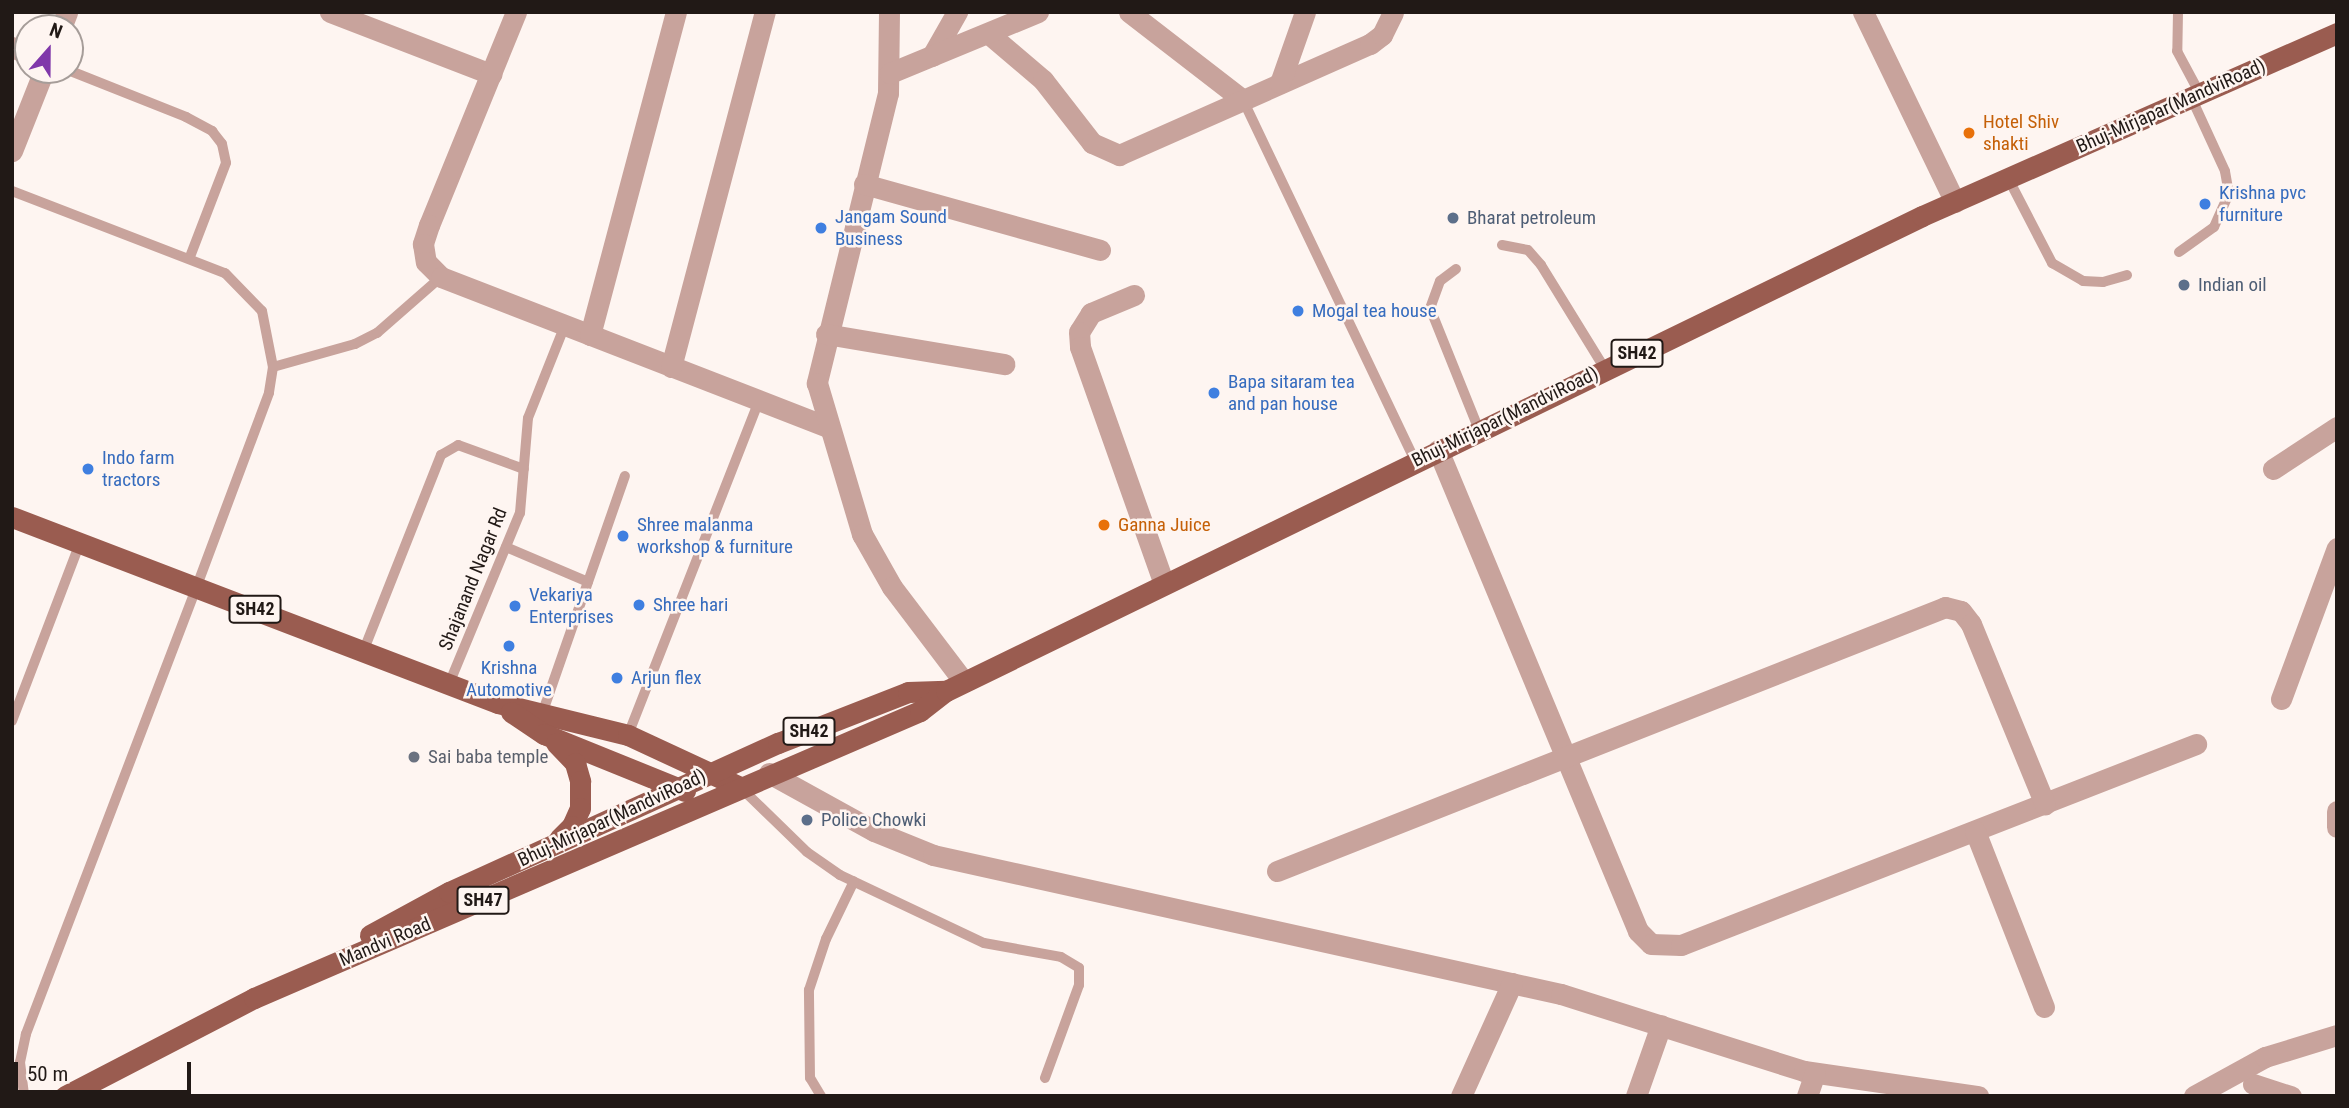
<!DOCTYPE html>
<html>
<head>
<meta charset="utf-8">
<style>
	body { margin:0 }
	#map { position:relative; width:2349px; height:1108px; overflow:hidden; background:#fef5f1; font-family:"Roboto Condensed",sans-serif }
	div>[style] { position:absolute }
	.service>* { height:10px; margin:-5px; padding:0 5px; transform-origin:5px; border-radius:5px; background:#c8a39c }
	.minor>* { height:21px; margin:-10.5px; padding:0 10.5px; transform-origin:10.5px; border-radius:10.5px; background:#c8a39c }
	.primary>* { height:21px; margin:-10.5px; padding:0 10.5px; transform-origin:10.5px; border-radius:10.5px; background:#9a5c50 }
	.dots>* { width:19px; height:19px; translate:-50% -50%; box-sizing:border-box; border:4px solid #fef5f1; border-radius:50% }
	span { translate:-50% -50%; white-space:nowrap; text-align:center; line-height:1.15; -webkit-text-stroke:5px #fef5f1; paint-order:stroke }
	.shield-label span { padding:2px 5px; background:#fef5f1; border:2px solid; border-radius:5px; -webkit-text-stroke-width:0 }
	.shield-label { font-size:18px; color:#211916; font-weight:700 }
	.street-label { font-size:19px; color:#211916 }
	.food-label { font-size:19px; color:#c56008 }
	.left { translate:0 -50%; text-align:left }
	.shop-label { font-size:19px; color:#366cbe }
	.service-label { font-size:19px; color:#4e5e75 }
	.worship-label { font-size:19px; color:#5b616d }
	.frame { position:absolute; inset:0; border:14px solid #211916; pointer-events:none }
	.north { position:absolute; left:14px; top:14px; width:70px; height:70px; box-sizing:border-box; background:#fef5f1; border:2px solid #a69d99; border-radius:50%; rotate:21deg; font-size:19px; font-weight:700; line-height:28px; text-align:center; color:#211916 }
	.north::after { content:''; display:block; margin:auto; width:24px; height:32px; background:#8038aa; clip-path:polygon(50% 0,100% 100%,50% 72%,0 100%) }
	.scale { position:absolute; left:14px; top:1062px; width:177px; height:32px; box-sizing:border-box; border:4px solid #211916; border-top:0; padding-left:9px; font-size:21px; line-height:24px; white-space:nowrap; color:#211916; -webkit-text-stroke:5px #fef5f1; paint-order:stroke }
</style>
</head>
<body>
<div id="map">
	<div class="service">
		<i style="left:2178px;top:12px;width:39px;rotate:91deg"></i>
		<i style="left:2177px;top:51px;width:49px;rotate:61.9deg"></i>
		<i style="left:68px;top:70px;width:127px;rotate:21.7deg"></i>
		<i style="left:186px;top:117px;width:30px;rotate:28deg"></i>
		<i style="left:212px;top:131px;width:16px;rotate:52deg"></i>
		<i style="left:222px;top:144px;width:19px;rotate:78deg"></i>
		<i style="left:226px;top:163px;width:101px;rotate:111deg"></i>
		<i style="left:1243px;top:100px;width:400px;rotate:64.5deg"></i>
		<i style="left:2008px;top:178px;width:96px;rotate:62.6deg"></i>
		<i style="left:2052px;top:263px;width:36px;rotate:30deg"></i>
		<i style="left:2083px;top:281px;width:20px;rotate:3deg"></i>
		<i style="left:2103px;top:282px;width:25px;rotate:-16deg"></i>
		<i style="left:12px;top:191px;width:228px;rotate:21.1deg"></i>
		<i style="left:225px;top:273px;width:53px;rotate:45.8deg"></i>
		<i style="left:262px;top:311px;width:57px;rotate:78.9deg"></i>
		<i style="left:273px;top:367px;width:26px;rotate:99deg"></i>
		<i style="left:269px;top:393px;width:206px;rotate:110.5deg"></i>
		<i style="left:197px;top:586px;width:480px;rotate:110.9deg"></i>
		<i style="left:26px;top:1034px;width:29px;rotate:102deg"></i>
		<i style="left:20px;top:1062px;width:34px;rotate:83deg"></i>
		<i style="left:1502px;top:245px;width:26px;rotate:11deg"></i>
		<i style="left:1528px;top:250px;width:20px;rotate:49deg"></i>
		<i style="left:1541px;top:265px;width:122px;rotate:58.4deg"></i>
		<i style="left:2179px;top:252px;width:43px;rotate:-35.5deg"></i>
		<i style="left:2214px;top:227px;width:36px;rotate:-66deg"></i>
		<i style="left:2229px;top:194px;width:23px;rotate:-100deg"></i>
		<i style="left:2225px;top:171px;width:81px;rotate:-114.7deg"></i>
		<i style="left:1456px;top:269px;width:20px;rotate:143deg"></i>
		<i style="left:1440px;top:281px;width:29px;rotate:110deg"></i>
		<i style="left:1430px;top:308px;width:131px;rotate:68.1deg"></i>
		<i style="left:273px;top:367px;width:85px;rotate:-15.7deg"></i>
		<i style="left:355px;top:344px;width:25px;rotate:-27deg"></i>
		<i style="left:377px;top:333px;width:85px;rotate:-41.2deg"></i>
		<i style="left:506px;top:547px;width:89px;rotate:23.1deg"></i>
		<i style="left:363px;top:652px;width:212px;rotate:-68.4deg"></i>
		<i style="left:441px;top:455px;width:20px;rotate:-30deg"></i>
		<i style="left:458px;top:445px;width:70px;rotate:20deg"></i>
		<i style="left:449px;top:684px;width:185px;rotate:-67.5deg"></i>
		<i style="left:520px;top:513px;width:95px;rotate:-85.2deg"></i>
		<i style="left:528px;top:418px;width:100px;rotate:-68.3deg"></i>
		<i style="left:542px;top:714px;width:252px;rotate:-70.8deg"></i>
		<i style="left:12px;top:721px;width:191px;rotate:-69.1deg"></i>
		<i style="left:628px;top:735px;width:359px;rotate:-68.6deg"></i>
		<i style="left:740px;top:787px;width:93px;rotate:44.1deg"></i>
		<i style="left:807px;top:852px;width:40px;rotate:34.9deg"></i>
		<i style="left:840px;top:875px;width:159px;rotate:25.3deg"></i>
		<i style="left:984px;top:943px;width:78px;rotate:10.3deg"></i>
		<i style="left:1061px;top:957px;width:21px;rotate:31deg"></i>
		<i style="left:1079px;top:968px;width:17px;rotate:90deg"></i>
		<i style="left:1079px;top:985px;width:99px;rotate:110.1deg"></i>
		<i style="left:821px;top:1096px;width:21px;rotate:-121deg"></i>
		<i style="left:810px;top:1078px;width:88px;rotate:-90.7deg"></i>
		<i style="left:809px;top:990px;width:54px;rotate:-71.6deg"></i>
		<i style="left:826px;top:939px;width:64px;rotate:-64.2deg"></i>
	</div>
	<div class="minor">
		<i style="left:330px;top:12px;width:173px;rotate:21.1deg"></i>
		<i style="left:516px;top:12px;width:230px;rotate:112.2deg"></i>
		<i style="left:429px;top:225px;width:20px;rotate:108deg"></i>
		<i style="left:423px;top:244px;width:18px;rotate:81deg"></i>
		<i style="left:426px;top:262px;width:21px;rotate:45deg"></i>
		<i style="left:441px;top:277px;width:414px;rotate:21.2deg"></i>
		<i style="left:889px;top:12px;width:81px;rotate:90.7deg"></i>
		<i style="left:888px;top:93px;width:299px;rotate:103.8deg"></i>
		<i style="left:817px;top:383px;width:158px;rotate:73.4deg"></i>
		<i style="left:862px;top:534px;width:61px;rotate:60.5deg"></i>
		<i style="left:892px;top:587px;width:119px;rotate:52.8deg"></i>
		<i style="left:1129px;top:12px;width:144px;rotate:37.7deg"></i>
		<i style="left:1863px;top:12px;width:211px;rotate:64.2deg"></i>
		<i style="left:61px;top:28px;width:17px;rotate:-69deg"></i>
		<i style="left:989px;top:34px;width:71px;rotate:40.4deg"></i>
		<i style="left:1043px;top:80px;width:80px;rotate:52.1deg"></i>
		<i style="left:1092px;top:143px;width:30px;rotate:24deg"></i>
		<i style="left:1119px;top:155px;width:274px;rotate:-23.9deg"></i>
		<i style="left:1370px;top:44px;width:15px;rotate:-37deg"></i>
		<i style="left:1382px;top:35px;width:25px;rotate:-64deg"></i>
		<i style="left:12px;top:47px;width:17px;rotate:24deg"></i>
		<i style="left:932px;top:56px;width:51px;rotate:-60.4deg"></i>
		<i style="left:890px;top:73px;width:160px;rotate:-22.4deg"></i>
		<i style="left:1280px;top:83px;width:75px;rotate:-70.6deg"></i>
		<i style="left:12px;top:151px;width:87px;rotate:-68.4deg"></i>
		<i style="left:864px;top:184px;width:245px;rotate:15.6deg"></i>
		<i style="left:1134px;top:295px;width:47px;rotate:157.3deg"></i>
		<i style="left:1091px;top:313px;width:22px;rotate:122deg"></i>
		<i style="left:1079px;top:332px;width:15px;rotate:86deg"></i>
		<i style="left:1080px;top:347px;width:251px;rotate:70.5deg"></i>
		<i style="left:826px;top:334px;width:181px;rotate:9.6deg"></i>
		<i style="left:590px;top:335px;width:334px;rotate:-75.1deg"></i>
		<i style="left:671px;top:367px;width:367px;rotate:-75.2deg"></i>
		<i style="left:1438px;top:450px;width:521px;rotate:67.42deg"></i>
		<i style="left:1638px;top:931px;width:18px;rotate:45deg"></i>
		<i style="left:1651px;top:944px;width:30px;rotate:2deg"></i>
		<i style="left:1681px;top:945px;width:553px;rotate:-21.32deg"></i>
		<i style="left:2273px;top:469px;width:77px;rotate:-33.3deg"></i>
		<i style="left:2281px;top:699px;width:161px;rotate:-69.7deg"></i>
		<i style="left:769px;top:773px;width:120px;rotate:28.9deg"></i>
		<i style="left:874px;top:831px;width:64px;rotate:22.1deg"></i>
		<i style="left:933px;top:855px;width:643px;rotate:12.48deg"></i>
		<i style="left:1561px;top:994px;width:255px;rotate:17.6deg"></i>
		<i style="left:1804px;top:1071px;width:176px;rotate:8.2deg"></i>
		<i style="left:2337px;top:811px;width:16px;rotate:90deg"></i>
		<i style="left:1975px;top:831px;width:189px;rotate:68.6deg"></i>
		<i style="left:1277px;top:871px;width:718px;rotate:-21.56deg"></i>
		<i style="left:1945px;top:607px;width:16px;rotate:14deg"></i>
		<i style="left:1961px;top:611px;width:16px;rotate:52deg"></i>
		<i style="left:1971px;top:624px;width:195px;rotate:67.7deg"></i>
		<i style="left:2253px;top:1084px;width:40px;rotate:18deg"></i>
		<i style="left:1461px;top:1096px;width:124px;rotate:-65.7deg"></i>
		<i style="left:1636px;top:1096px;width:75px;rotate:-70.6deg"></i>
		<i style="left:1807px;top:1096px;width:24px;rotate:-71deg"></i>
		<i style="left:2194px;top:1096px;width:81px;rotate:-28.8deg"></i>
		<i style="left:2265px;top:1057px;width:75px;rotate:-17deg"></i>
	</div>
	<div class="primary">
		<i style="left:12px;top:517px;width:520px;rotate:20.94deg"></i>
		<i style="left:498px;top:703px;width:134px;rotate:13.8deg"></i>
		<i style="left:628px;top:735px;width:123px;rotate:24.9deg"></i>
		<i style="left:511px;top:712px;width:40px;rotate:34deg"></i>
		<i style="left:544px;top:734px;width:152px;rotate:22deg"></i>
		<i style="left:556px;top:743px;width:28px;rotate:46deg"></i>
		<i style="left:575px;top:763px;width:19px;rotate:74deg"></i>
		<i style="left:580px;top:781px;width:27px;rotate:90deg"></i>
		<i style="left:580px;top:808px;width:20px;rotate:114deg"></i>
		<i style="left:572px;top:826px;width:18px;rotate:135deg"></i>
		<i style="left:370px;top:935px;width:90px;rotate:-28.6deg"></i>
		<i style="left:449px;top:892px;width:361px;rotate:-24.4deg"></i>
		<i style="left:778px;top:743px;width:140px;rotate:-21.4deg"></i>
		<i style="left:908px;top:692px;width:38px;rotate:-2deg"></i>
		<i style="left:65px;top:1096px;width:213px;rotate:-27.4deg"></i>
		<i style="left:254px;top:998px;width:725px;rotate:-23.31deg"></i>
		<i style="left:920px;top:711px;width:33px;rotate:-38deg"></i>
		<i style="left:946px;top:691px;width:1085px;rotate:-25.95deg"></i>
		<i style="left:1922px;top:216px;width:454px;rotate:-23.8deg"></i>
	</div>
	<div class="dots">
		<i style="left:1969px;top:133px;background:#e8710a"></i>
		<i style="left:2205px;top:204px;background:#3f7fe0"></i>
		<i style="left:1453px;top:218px;background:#5c6f8a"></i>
		<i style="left:821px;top:228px;background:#3f7fe0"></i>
		<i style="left:2184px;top:285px;background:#5c6f8a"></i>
		<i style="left:1298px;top:311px;background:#3f7fe0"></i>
		<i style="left:1214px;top:393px;background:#3f7fe0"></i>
		<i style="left:88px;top:469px;background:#3f7fe0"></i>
		<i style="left:1104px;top:525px;background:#e8710a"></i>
		<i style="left:623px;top:536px;background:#3f7fe0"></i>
		<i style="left:639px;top:605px;background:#3f7fe0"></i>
		<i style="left:515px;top:606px;background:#3f7fe0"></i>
		<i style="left:509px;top:646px;background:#3f7fe0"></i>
		<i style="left:617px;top:678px;background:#3f7fe0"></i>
		<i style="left:414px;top:757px;background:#6b7280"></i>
		<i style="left:807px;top:820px;background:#5c6f8a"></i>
	</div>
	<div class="shield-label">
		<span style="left:1637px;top:353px">SH42</span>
		<span style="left:255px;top:609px">SH42</span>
		<span style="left:809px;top:731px">SH42</span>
		<span style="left:483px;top:900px">SH47</span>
	</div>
	<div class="street-label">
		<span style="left:2171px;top:106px;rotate:-24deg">Bhuj-Mirjapar(MandviRoad)</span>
		<span style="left:1505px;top:417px;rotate:-26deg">Bhuj-Mirjapar(MandviRoad)</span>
		<span style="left:473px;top:579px;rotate:-68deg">Shajanand Nagar Rd</span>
		<span style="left:612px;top:818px;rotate:-25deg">Bhuj-Mirjapar(MandviRoad)</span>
		<span style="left:385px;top:942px;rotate:-23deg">Mandvi Road</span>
	</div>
	<div class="food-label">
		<span class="left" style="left:1983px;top:133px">Hotel Shiv<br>shakti</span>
		<span class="left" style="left:1118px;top:525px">Ganna Juice</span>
	</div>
	<div class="shop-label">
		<span class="left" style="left:2219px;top:204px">Krishna pvc<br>furniture</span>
		<span class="left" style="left:835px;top:228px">Jangam Sound<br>Business</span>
		<span class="left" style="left:1312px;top:311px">Mogal tea house</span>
		<span class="left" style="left:1228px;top:393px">Bapa sitaram tea<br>and pan house</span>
		<span class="left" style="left:102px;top:469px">Indo farm<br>tractors</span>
		<span class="left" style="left:637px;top:536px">Shree malanma<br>workshop &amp; furniture</span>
		<span class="left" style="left:529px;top:606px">Vekariya<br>Enterprises</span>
		<span class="left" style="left:653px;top:605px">Shree hari</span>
		<span style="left:509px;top:679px">Krishna<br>Automotive</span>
		<span class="left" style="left:631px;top:678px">Arjun flex</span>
	</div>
	<div class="service-label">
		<span class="left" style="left:1467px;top:218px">Bharat petroleum</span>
		<span class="left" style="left:2198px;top:285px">Indian oil</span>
		<span class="left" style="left:821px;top:820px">Police Chowki</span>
	</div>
	<div class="worship-label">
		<span class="left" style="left:428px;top:757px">Sai baba temple</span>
	</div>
	<div class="frame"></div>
	<div class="north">N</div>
	<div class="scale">50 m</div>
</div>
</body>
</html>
